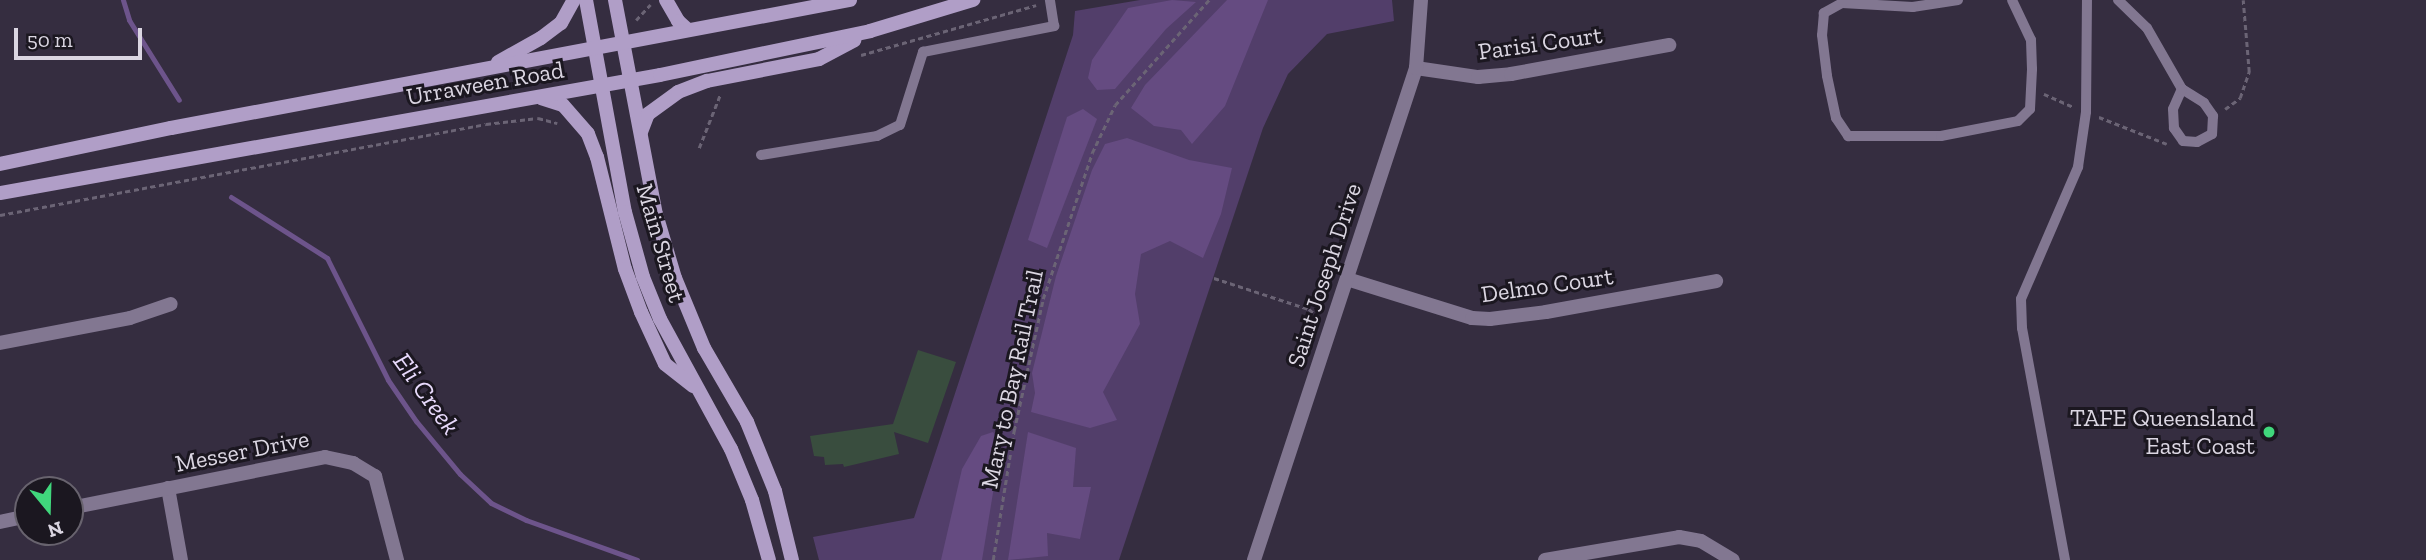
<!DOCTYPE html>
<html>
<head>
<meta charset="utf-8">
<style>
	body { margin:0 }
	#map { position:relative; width:2426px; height:560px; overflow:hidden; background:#352d40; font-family:"Zilla Slab",serif }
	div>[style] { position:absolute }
	.green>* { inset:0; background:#523e6a }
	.forest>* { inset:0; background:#654b81 }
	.stream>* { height:5px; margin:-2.5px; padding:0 2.5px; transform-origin:2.5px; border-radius:2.5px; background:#6d548b }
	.building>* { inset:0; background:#394d3e }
	.path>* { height:2.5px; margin-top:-1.25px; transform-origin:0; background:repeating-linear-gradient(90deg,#6b6475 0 5px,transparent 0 8.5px) }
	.lane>* { height:10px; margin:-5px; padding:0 5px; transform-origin:5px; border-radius:5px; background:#827791 }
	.street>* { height:14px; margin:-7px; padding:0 7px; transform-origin:7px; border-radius:7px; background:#827791 }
	.secondary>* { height:14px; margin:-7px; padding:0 7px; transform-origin:7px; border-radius:7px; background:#b09ec7 }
	.dots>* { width:19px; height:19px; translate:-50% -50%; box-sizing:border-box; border:4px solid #1b1720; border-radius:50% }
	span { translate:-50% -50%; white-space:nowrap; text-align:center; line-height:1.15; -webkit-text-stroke:6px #1b1720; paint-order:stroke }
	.street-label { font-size:24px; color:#dbd6e2 }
	.poi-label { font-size:24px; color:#dbd6e2 }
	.right { translate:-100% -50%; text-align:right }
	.water-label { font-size:26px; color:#e8dafc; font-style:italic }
	.north { position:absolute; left:14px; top:476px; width:70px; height:70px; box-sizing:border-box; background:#1b1720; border:2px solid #68636e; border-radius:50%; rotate:161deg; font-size:19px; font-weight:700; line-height:28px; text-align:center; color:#dbd6e2 }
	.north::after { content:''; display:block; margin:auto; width:24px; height:32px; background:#40d77c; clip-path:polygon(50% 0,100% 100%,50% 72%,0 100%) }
	.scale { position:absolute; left:14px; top:28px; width:128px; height:32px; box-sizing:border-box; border:4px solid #dbd6e2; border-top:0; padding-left:9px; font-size:21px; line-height:24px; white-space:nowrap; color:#dbd6e2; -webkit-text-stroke:5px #1b1720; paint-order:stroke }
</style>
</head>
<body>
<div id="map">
	<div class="green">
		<i style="clip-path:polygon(1140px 0,1392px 0,1394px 21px,1327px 34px,1288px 74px,1263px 128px,1119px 560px,819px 560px,813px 537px,914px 518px,1073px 35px,1075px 11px)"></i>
	</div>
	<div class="forest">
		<i style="clip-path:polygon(1172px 0,1196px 2px,1166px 29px,1115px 89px,1097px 90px,1088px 78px,1092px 60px,1128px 8px)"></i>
		<i style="clip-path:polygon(1227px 0,1268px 0,1225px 106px,1192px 144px,1181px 130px,1154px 126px,1131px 108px,1145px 85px)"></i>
		<i style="clip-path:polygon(1083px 109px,1097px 119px,1047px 248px,1028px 240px,1067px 117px)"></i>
		<i style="clip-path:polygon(1127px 138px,1189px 160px,1232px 168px,1221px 214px,1203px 258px,1170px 241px,1141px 254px,1135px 294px,1140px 324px,1103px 392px,1117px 420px,1090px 428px,1031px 412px,1035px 393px,1032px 373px,1056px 276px,1092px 170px,1105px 144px)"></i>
		<i style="clip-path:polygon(993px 432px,1001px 444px,982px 560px,941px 560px,962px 469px,981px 436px)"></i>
		<i style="clip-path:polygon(1028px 432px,1076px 448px,1073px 487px,1091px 487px,1080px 539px,1047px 533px,1048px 556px,1008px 560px)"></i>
	</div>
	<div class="stream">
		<i style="left:123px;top:0;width:21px;rotate:73deg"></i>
		<i style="left:129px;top:20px;width:94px;rotate:58deg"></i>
		<i style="left:231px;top:197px;width:114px;rotate:32.4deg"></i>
		<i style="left:327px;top:258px;width:136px;rotate:63.4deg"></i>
		<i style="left:388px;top:380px;width:50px;rotate:55.7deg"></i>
		<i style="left:416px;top:421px;width:69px;rotate:50.3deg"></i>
		<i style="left:460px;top:474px;width:42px;rotate:43.1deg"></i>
		<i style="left:491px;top:503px;width:39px;rotate:26deg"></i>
		<i style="left:526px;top:520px;width:118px;rotate:19.8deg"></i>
	</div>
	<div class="building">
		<i style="clip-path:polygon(918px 350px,956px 362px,928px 443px,894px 432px,899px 454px,844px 467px,843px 464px,825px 465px,824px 457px,814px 456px,810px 436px,893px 424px)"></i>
	</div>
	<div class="path">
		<i style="left:636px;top:20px;width:21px;rotate:-47deg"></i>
		<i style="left:861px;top:55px;width:182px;rotate:-15.9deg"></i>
		<i style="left:2044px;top:94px;width:32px;rotate:24deg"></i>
		<i style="left:2225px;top:109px;width:19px;rotate:-36deg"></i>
		<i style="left:2240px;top:98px;width:28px;rotate:-71deg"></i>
		<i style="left:2249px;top:72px;width:72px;rotate:-94.8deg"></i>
		<i style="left:2099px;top:117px;width:73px;rotate:21.7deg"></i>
		<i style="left:699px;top:148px;width:57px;rotate:-68.4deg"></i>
		<i style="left:0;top:215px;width:494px;rotate:-10.6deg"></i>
		<i style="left:486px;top:124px;width:52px;rotate:-6.6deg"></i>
		<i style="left:538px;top:118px;width:20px;rotate:15deg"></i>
		<i style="left:1214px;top:278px;width:100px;rotate:18.1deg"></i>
		<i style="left:1309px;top:309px;width:11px;rotate:41deg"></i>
		<i style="left:993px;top:560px;width:131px;rotate:-80.8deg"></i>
		<i style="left:1014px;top:431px;width:135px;rotate:-77.6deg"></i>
		<i style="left:1043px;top:299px;width:154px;rotate:-71.4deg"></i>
		<i style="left:1092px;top:153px;width:53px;rotate:-64.4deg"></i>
		<i style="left:1115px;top:105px;width:141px;rotate:-48.2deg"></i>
	</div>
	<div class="lane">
		<i style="left:1958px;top:0;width:46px;rotate:171.2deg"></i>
		<i style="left:1913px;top:7px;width:71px;rotate:-176.8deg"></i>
		<i style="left:1842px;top:3px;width:21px;rotate:151deg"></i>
		<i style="left:1824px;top:13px;width:22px;rotate:95deg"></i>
		<i style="left:1822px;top:35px;width:41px;rotate:83deg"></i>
		<i style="left:1827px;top:76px;width:43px;rotate:77.9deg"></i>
		<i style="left:1836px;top:118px;width:22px;rotate:56deg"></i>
		<i style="left:1848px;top:136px;width:93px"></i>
		<i style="left:1941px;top:136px;width:78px;rotate:-11deg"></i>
		<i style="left:2018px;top:121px;width:17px;rotate:-45deg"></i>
		<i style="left:2030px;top:109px;width:40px;rotate:-87.1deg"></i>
		<i style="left:2032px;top:69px;width:29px;rotate:-92deg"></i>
		<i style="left:2031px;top:40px;width:44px;rotate:-115.4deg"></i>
		<i style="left:2118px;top:0;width:40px;rotate:44deg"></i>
		<i style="left:2147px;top:28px;width:70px;rotate:60.2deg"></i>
		<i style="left:2182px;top:89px;width:26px;rotate:32deg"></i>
		<i style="left:2204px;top:103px;width:16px;rotate:55deg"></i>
		<i style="left:2213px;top:116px;width:18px;rotate:93deg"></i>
		<i style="left:2212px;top:134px;width:17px;rotate:152deg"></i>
		<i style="left:2197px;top:142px;width:14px;rotate:-176deg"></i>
		<i style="left:2183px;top:141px;width:16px;rotate:-125deg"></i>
		<i style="left:2174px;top:128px;width:19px;rotate:-93deg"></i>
		<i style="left:2173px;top:109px;width:22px;rotate:-66deg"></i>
		<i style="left:761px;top:155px;width:118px;rotate:-9.3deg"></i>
		<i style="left:877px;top:136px;width:25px;rotate:-26deg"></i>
		<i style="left:900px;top:125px;width:77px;rotate:-72.5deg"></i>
		<i style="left:923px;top:52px;width:134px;rotate:-11.2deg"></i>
		<i style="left:1054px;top:26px;width:26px;rotate:-99deg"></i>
		<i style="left:2065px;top:560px;width:236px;rotate:-100.5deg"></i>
		<i style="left:2022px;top:328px;width:29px;rotate:-92deg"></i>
		<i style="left:2021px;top:299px;width:144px;rotate:-66.6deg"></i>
		<i style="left:2078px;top:167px;width:56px;rotate:-81.7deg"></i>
		<i style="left:2086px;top:112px;width:112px;rotate:-89.5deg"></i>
	</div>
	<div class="street">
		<i style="left:1416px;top:68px;width:63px;rotate:8.3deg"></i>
		<i style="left:1478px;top:77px;width:33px;rotate:-5deg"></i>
		<i style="left:1511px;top:74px;width:161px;rotate:-10.4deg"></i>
		<i style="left:1347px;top:279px;width:131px;rotate:17.3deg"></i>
		<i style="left:1472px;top:318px;width:18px;rotate:3deg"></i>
		<i style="left:1490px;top:319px;width:56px;rotate:-7.1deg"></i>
		<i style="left:1546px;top:312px;width:173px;rotate:-10.3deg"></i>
		<i style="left:0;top:343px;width:132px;rotate:-10.9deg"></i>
		<i style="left:130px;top:318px;width:43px;rotate:-18.9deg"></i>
		<i style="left:168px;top:488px;width:73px;rotate:79.8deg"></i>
		<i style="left:70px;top:508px;width:260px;rotate:-11.3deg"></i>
		<i style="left:325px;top:457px;width:29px;rotate:12deg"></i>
		<i style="left:353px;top:463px;width:26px;rotate:31deg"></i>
		<i style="left:375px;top:476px;width:87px;rotate:75.3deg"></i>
		<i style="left:0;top:522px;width:29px;rotate:-12deg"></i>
		<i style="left:1254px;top:560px;width:518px;rotate:-71.77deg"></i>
		<i style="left:1416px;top:68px;width:68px;rotate:-85.8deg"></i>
		<i style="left:1545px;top:560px;width:136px;rotate:-9.7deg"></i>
		<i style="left:1679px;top:537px;width:22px;rotate:10deg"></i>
		<i style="left:1701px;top:541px;width:37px;rotate:31deg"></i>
	</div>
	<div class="secondary">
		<i style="left:586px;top:0;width:216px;rotate:79.6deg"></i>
		<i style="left:625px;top:212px;width:67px;rotate:74.5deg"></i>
		<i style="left:643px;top:277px;width:45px;rotate:68deg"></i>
		<i style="left:660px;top:319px;width:148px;rotate:61.4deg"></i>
		<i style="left:731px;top:449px;width:55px;rotate:67.6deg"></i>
		<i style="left:752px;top:500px;width:62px;rotate:74.2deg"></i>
		<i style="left:615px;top:0;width:218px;rotate:79.2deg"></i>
		<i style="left:656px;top:214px;width:67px;rotate:73.5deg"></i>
		<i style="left:675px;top:278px;width:76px;rotate:67.5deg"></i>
		<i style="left:704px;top:348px;width:86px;rotate:59.8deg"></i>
		<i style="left:747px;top:422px;width:74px;rotate:67.9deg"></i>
		<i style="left:775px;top:491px;width:71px;rotate:76.2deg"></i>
		<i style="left:666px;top:0;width:24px;rotate:60deg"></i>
		<i style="left:678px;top:21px;width:13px;rotate:42deg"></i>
		<i style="left:498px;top:62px;width:49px;rotate:-29.2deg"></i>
		<i style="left:541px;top:38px;width:25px;rotate:-37deg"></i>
		<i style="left:561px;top:23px;width:26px;rotate:-61deg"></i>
		<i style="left:541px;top:98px;width:23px;rotate:18deg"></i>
		<i style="left:563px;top:105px;width:38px;rotate:49deg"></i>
		<i style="left:588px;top:134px;width:25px;rotate:69deg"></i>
		<i style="left:597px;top:157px;width:115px;rotate:76deg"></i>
		<i style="left:625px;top:269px;width:46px;rotate:69.6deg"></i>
		<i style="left:641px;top:312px;width:57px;rotate:65.2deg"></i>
		<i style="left:665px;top:364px;width:36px;rotate:38deg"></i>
		<i style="left:641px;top:132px;width:19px;rotate:-69deg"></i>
		<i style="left:648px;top:114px;width:37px;rotate:-36deg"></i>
		<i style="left:678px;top:92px;width:31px;rotate:-21deg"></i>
		<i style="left:707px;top:81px;width:114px;rotate:-11.1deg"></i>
		<i style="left:819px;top:59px;width:40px;rotate:-28deg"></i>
		<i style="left:0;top:164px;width:175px;rotate:-11.9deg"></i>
		<i style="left:171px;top:128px;width:691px;rotate:-10.68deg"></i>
		<i style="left:0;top:193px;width:670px;rotate:-10.14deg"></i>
		<i style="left:660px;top:75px;width:215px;rotate:-11.8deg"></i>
		<i style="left:870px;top:31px;width:108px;rotate:-16.8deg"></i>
	</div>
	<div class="dots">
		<i style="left:2269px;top:432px;background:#40d77c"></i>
	</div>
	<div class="street-label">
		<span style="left:1540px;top:43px;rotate:-8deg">Parisi Court</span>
		<span style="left:485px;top:83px;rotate:-10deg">Urraween Road</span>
		<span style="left:661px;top:243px;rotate:74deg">Main Street</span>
		<span style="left:1324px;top:275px;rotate:-72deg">Saint Joseph Drive</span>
		<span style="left:1547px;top:285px;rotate:-8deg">Delmo Court</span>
		<span style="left:1012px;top:379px;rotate:-78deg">Mary to Bay Rail Trail</span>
		<span style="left:242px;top:451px;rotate:-11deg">Messer Drive</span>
	</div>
	<div class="poi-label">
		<span class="right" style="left:2255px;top:432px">TAFE Queensland<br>East Coast</span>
	</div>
	<div class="water-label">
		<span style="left:426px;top:394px;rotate:54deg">Eli Creek</span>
	</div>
	<div class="north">N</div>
	<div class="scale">50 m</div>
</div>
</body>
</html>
